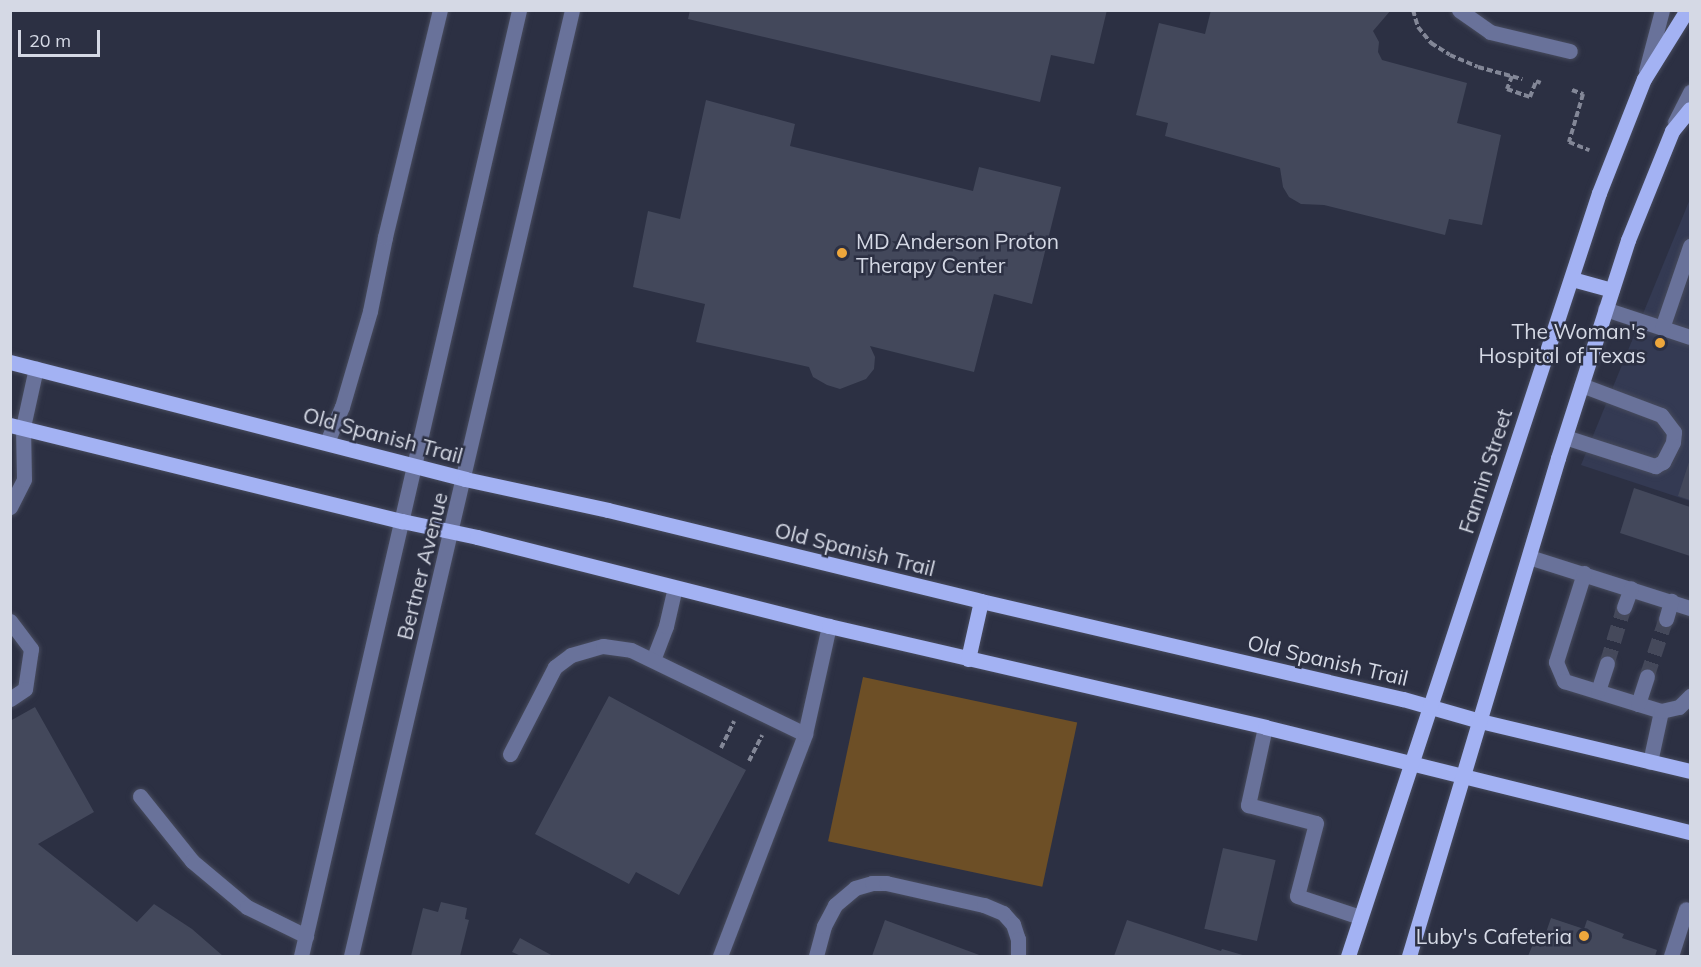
<!DOCTYPE html>
<html>
<head>
<meta charset="utf-8">
<style>
	body { margin:0 }
	#map { position:relative; width:1701px; height:967px; overflow:hidden; background:#2c3043; font-family:Mulish,sans-serif }
	div>[style] { position:absolute }
	.built>* { inset:0; background:#343a53 }
	.green>* { inset:0; background:#6d4f26; transform-origin:0 0 }
	.building>* { inset:0; background:#43485b; transform-origin:0 0 }
	.minor-tunnel>* { height:15px; margin-top:-7.5px; transform-origin:0; background:repeating-linear-gradient(90deg,#45495b 0 15px,transparent 0 23px) }
	.path>* { height:4px; margin-top:-2px; transform-origin:0; background:repeating-linear-gradient(90deg,#838797 0 6px,transparent 0 9px) }
	.roads { filter:drop-shadow(0 0 2px #474b5d) drop-shadow(0 0 2px #474b5d) }
	.minor>* { height:15px; margin:-7.5px; padding:0 7.5px; transform-origin:7.5px; border-radius:7.5px; background:#69729a }
	.major>* { height:15px; margin:-7.5px; padding:0 7.5px; transform-origin:7.5px; border-radius:7.5px; background:#a3b2f3 }
	.dots>* { width:16px; height:16px; translate:-50% -50%; box-sizing:border-box; border:3px solid #2c3043; border-radius:50% }
	span { translate:-50% -50%; white-space:nowrap; text-align:center; line-height:1.15; -webkit-text-stroke:5px #2c3043; paint-order:stroke }
	.poi-label { font-size:21px; color:#d5d9e5 }
	.left { translate:0 -50%; text-align:left }
	.right { translate:-100% -50%; text-align:right }
	.street-label { font-size:21px; color:#d5d9e5 }
	.frame { position:absolute; inset:0; border:12px solid #d5d9e5; pointer-events:none }
	.scale { position:absolute; left:18px; top:30px; width:82px; height:27px; box-sizing:border-box; border:3px solid #d5d9e5; border-top:0; padding-left:8px; font-size:18px; line-height:21px; white-space:nowrap; color:#d5d9e5; -webkit-text-stroke:4px #2c3043; paint-order:stroke }
</style>
</head>
<body>
<div id="map">
	<div class="built">
		<i style="clip-path:polygon(1690px 199px,1690px 501px,1581px 465px)"></i>
	</div>
	<div class="green">
		<i style="left:863px;top:677px;width:219px;height:168px;rotate:12deg"></i>
	</div>
	<div class="building">
		<i style="clip-path:polygon(690px 10px,1107px 10px,1094px 64px,1051px 55px,1040px 102px,688px 19px)"></i>
		<i style="clip-path:polygon(1211px 10px,1391px 10px,1373px 31px,1379px 42px,1378px 52px,1382px 60px,1467px 83px,1457px 123px,1501px 135px,1482px 225px,1449px 219px,1445px 235px,1324px 205px,1301px 204px,1289px 197px,1283px 187px,1280px 168px,1165px 136px,1168px 123px,1136px 115px,1159px 23px,1205px 34px)"></i>
		<i style="clip-path:polygon(706px 100px,795px 124px,790px 146px,973px 191px,979px 167px,1061px 187px,1032px 304px,994px 294px,974px 372px,870px 346px,875px 357px,874px 369px,866px 379px,840px 389px,827px 385px,813px 377px,809px 367px,696px 342px,705px 304px,633px 287px,648px 211px,680px 219px)"></i>
		<i style="clip-path:polygon(1690px 459px,1690px 500px,1678px 496px)"></i>
		<i style="clip-path:polygon(1634px 488px,1690px 507px,1690px 556px,1620px 533px)"></i>
		<i style="clip-path:polygon(609px 696px,746px 770px,679px 895px,636px 872px,629px 884px,535px 834px)"></i>
		<i style="clip-path:polygon(35px 707px,94px 812px,38px 844px,137px 922px,154px 904px,192px 929px,223px 956px,10px 956px,10px 721px)"></i>
		<i style="left:1223px;top:848px;width:54px;height:83px;rotate:13deg"></i>
		<i style="clip-path:polygon(441px 902px,467px 908px,465px 919px,469px 920px,460px 956px,411px 956px,423px 908px,438px 912px)"></i>
		<i style="clip-path:polygon(1551px 918px,1584px 929px,1587px 920px,1624px 934px,1622px 938px,1657px 950px,1655px 956px,1528px 956px,1533px 944px,1541px 947px)"></i>
		<i style="clip-path:polygon(885px 920px,982px 956px,872px 956px)"></i>
		<i style="clip-path:polygon(1127px 920px,1221px 951px,1222px 949px,1246px 956px,1114px 956px)"></i>
		<i style="clip-path:polygon(520px 938px,553px 956px,521px 956px,512px 952px)"></i>
	</div>
	<div class="minor-tunnel">
		<i style="left:1607px;top:663px;width:59px;rotate:-73.1deg"></i>
		<i style="left:1647px;top:676px;width:60px;rotate:-71.6deg"></i>
	</div>
	<div class="path">
		<i style="left:1413px;top:10px;width:18px;rotate:74deg"></i>
		<i style="left:1418px;top:27px;width:21px;rotate:51deg"></i>
		<i style="left:1431px;top:43px;width:22px;rotate:32deg"></i>
		<i style="left:1450px;top:55px;width:30px;rotate:23deg"></i>
		<i style="left:1478px;top:67px;width:46px;rotate:15.3deg"></i>
		<i style="left:1512px;top:76px;width:14px;rotate:111deg"></i>
		<i style="left:1507px;top:89px;width:24px;rotate:19deg"></i>
		<i style="left:1530px;top:97px;width:17px;rotate:-69deg"></i>
		<i style="left:1536px;top:81px;width:5px;rotate:22deg"></i>
		<i style="left:1572px;top:90px;width:12px;rotate:20deg"></i>
		<i style="left:1583px;top:94px;width:50px;rotate:106.3deg"></i>
		<i style="left:1569px;top:142px;width:22px;rotate:22deg"></i>
		<i style="left:721px;top:748px;width:30px;rotate:-64deg"></i>
		<i style="left:749px;top:761px;width:29px;rotate:-63deg"></i>
	</div>
	<div class="roads">
		<div class="minor">
			<i style="left:1459px;top:10px;width:38px;rotate:35deg"></i>
			<i style="left:1490px;top:32px;width:82px;rotate:13.4deg"></i>
			<i style="left:1646px;top:71px;width:63px;rotate:-75.3deg"></i>
			<i style="left:1675px;top:122px;width:34px;rotate:-63deg"></i>
			<i style="left:1605px;top:309px;width:89px;rotate:18.2deg"></i>
			<i style="left:1662px;top:328px;width:87px;rotate:-71.1deg"></i>
			<i style="left:1565px;top:437px;width:95px;rotate:17.9deg"></i>
			<i style="left:1655px;top:466px;width:9px;rotate:-27deg"></i>
			<i style="left:1663px;top:462px;width:22px;rotate:-63deg"></i>
			<i style="left:1673px;top:442px;width:10px;rotate:-84deg"></i>
			<i style="left:1674px;top:432px;width:21px;rotate:-127deg"></i>
			<i style="left:1661px;top:415px;width:85px;rotate:-159.4deg"></i>
			<i style="left:327px;top:442px;width:38px;rotate:-67deg"></i>
			<i style="left:342px;top:407px;width:100px;rotate:-73.7deg"></i>
			<i style="left:370px;top:311px;width:76px;rotate:-78.5deg"></i>
			<i style="left:385px;top:237px;width:234px;rotate:-76.4deg"></i>
			<i style="left:10px;top:507px;width:31px;rotate:-63deg"></i>
			<i style="left:24px;top:479px;width:52px;rotate:-91.1deg"></i>
			<i style="left:23px;top:427px;width:60px;rotate:-77.6deg"></i>
			<i style="left:1529px;top:557px;width:169px;rotate:17.6deg"></i>
			<i style="left:1584px;top:573px;width:93px;rotate:107.5deg"></i>
			<i style="left:1556px;top:662px;width:21px;rotate:67deg"></i>
			<i style="left:1564px;top:681px;width:102px;rotate:17.2deg"></i>
			<i style="left:1624px;top:607px;width:20px;rotate:-70deg"></i>
			<i style="left:1666px;top:619px;width:19px;rotate:-74deg"></i>
			<i style="left:10px;top:621px;width:35px;rotate:53deg"></i>
			<i style="left:31px;top:649px;width:40px;rotate:98.5deg"></i>
			<i style="left:25px;top:689px;width:18px;rotate:146deg"></i>
			<i style="left:653px;top:660px;width:36px;rotate:-69deg"></i>
			<i style="left:666px;top:626px;width:39px;rotate:-77deg"></i>
			<i style="left:1598px;top:691px;width:29px;rotate:-72deg"></i>
			<i style="left:1638px;top:704px;width:29px;rotate:-72deg"></i>
			<i style="left:1265px;top:727px;width:80px;rotate:102.3deg"></i>
			<i style="left:1248px;top:805px;width:70px;rotate:14.8deg"></i>
			<i style="left:1316px;top:823px;width:75px;rotate:104.6deg"></i>
			<i style="left:1297px;top:896px;width:66px;rotate:18.4deg"></i>
			<i style="left:510px;top:754px;width:98px;rotate:-62.7deg"></i>
			<i style="left:555px;top:667px;width:20px;rotate:-37deg"></i>
			<i style="left:571px;top:655px;width:33px;rotate:-16deg"></i>
			<i style="left:603px;top:646px;width:28px;rotate:8deg"></i>
			<i style="left:631px;top:650px;width:193px;rotate:25.8deg"></i>
			<i style="left:1650px;top:762px;width:52px;rotate:-77.8deg"></i>
			<i style="left:1661px;top:711px;width:18px;rotate:-13deg"></i>
			<i style="left:1679px;top:707px;width:16px;rotate:-45deg"></i>
			<i style="left:140px;top:796px;width:83px;rotate:51.3deg"></i>
			<i style="left:192px;top:861px;width:72px;rotate:39.9deg"></i>
			<i style="left:247px;top:907px;width:66px;rotate:26.2deg"></i>
			<i style="left:301px;top:956px;width:971px;rotate:-77.02deg"></i>
			<i style="left:351px;top:956px;width:971px;rotate:-76.85deg"></i>
			<i style="left:720px;top:956px;width:238px;rotate:-69deg"></i>
			<i style="left:805px;top:734px;width:111px;rotate:-77.5deg"></i>
			<i style="left:816px;top:956px;width:31px;rotate:-75deg"></i>
			<i style="left:824px;top:926px;width:24px;rotate:-62deg"></i>
			<i style="left:835px;top:905px;width:26px;rotate:-40deg"></i>
			<i style="left:855px;top:888px;width:18px;rotate:-16deg"></i>
			<i style="left:872px;top:883px;width:14px"></i>
			<i style="left:886px;top:883px;width:100px;rotate:12.7deg"></i>
			<i style="left:984px;top:905px;width:21px;rotate:23deg"></i>
			<i style="left:1003px;top:913px;width:15px;rotate:48deg"></i>
			<i style="left:1013px;top:924px;width:16px;rotate:72deg"></i>
			<i style="left:1018px;top:939px;width:17px;rotate:90deg"></i>
			<i style="left:1671px;top:956px;width:49px;rotate:-72.3deg"></i>
		</div>
		<div class="major">
			<i style="left:1572px;top:279px;width:41px;rotate:15.4deg"></i>
			<i style="left:10px;top:362px;width:470px;rotate:14.4deg"></i>
			<i style="left:465px;top:479px;width:146px;rotate:12.2deg"></i>
			<i style="left:608px;top:510px;width:384px;rotate:13.7deg"></i>
			<i style="left:981px;top:601px;width:433px;rotate:13.1deg"></i>
			<i style="left:1403px;top:699px;width:80px;rotate:15.9deg"></i>
			<i style="left:1480px;top:721px;width:216px;rotate:13.4deg"></i>
			<i style="left:10px;top:425px;width:404px;rotate:13.8deg"></i>
			<i style="left:402px;top:521px;width:77px;rotate:12deg"></i>
			<i style="left:477px;top:537px;width:363px;rotate:14.2deg"></i>
			<i style="left:829px;top:626px;width:448px;rotate:13deg"></i>
			<i style="left:1265px;top:727px;width:438px;rotate:13.9deg"></i>
			<i style="left:968px;top:659px;width:59px;rotate:-77.4deg"></i>
			<i style="left:1348px;top:956px;width:803px;rotate:-71.79deg"></i>
			<i style="left:1599px;top:193px;width:123px;rotate:-68.5deg"></i>
			<i style="left:1644px;top:79px;width:81px;rotate:-58.1deg"></i>
			<i style="left:1409px;top:956px;width:520px;rotate:-73.34deg"></i>
			<i style="left:1558px;top:458px;width:229px;rotate:-72.2deg"></i>
			<i style="left:1628px;top:240px;width:118px;rotate:-68deg"></i>
			<i style="left:1672px;top:131px;width:28px;rotate:-51deg"></i>
		</div>
	</div>
	<div class="dots">
		<i style="left:842px;top:253px;background:#eea73c"></i>
		<i style="left:1660px;top:343px;background:#eea73c"></i>
		<i style="left:1584px;top:936px;background:#eea73c"></i>
	</div>
	<div class="poi-label">
		<span class="left" style="left:856px;top:253px">MD Anderson Proton<br>Therapy Center</span>
		<span class="right" style="left:1646px;top:343px">The Woman's<br>Hospital of Texas</span>
		<span class="right" style="left:1572px;top:936px">Luby's Cafeteria</span>
	</div>
	<div class="street-label">
		<span style="left:383px;top:435px;rotate:15deg">Old Spanish Trail</span>
		<span style="left:1485px;top:471px;rotate:-72deg">Fannin Street</span>
		<span style="left:855px;top:549px;rotate:14deg">Old Spanish Trail</span>
		<span style="left:422px;top:566px;rotate:-76deg">Bertner Avenue</span>
		<span style="left:1328px;top:660px;rotate:13deg">Old Spanish Trail</span>
	</div>
	<div class="frame"></div>
	<div class="scale">20 m</div>
</div>
</body>
</html>
